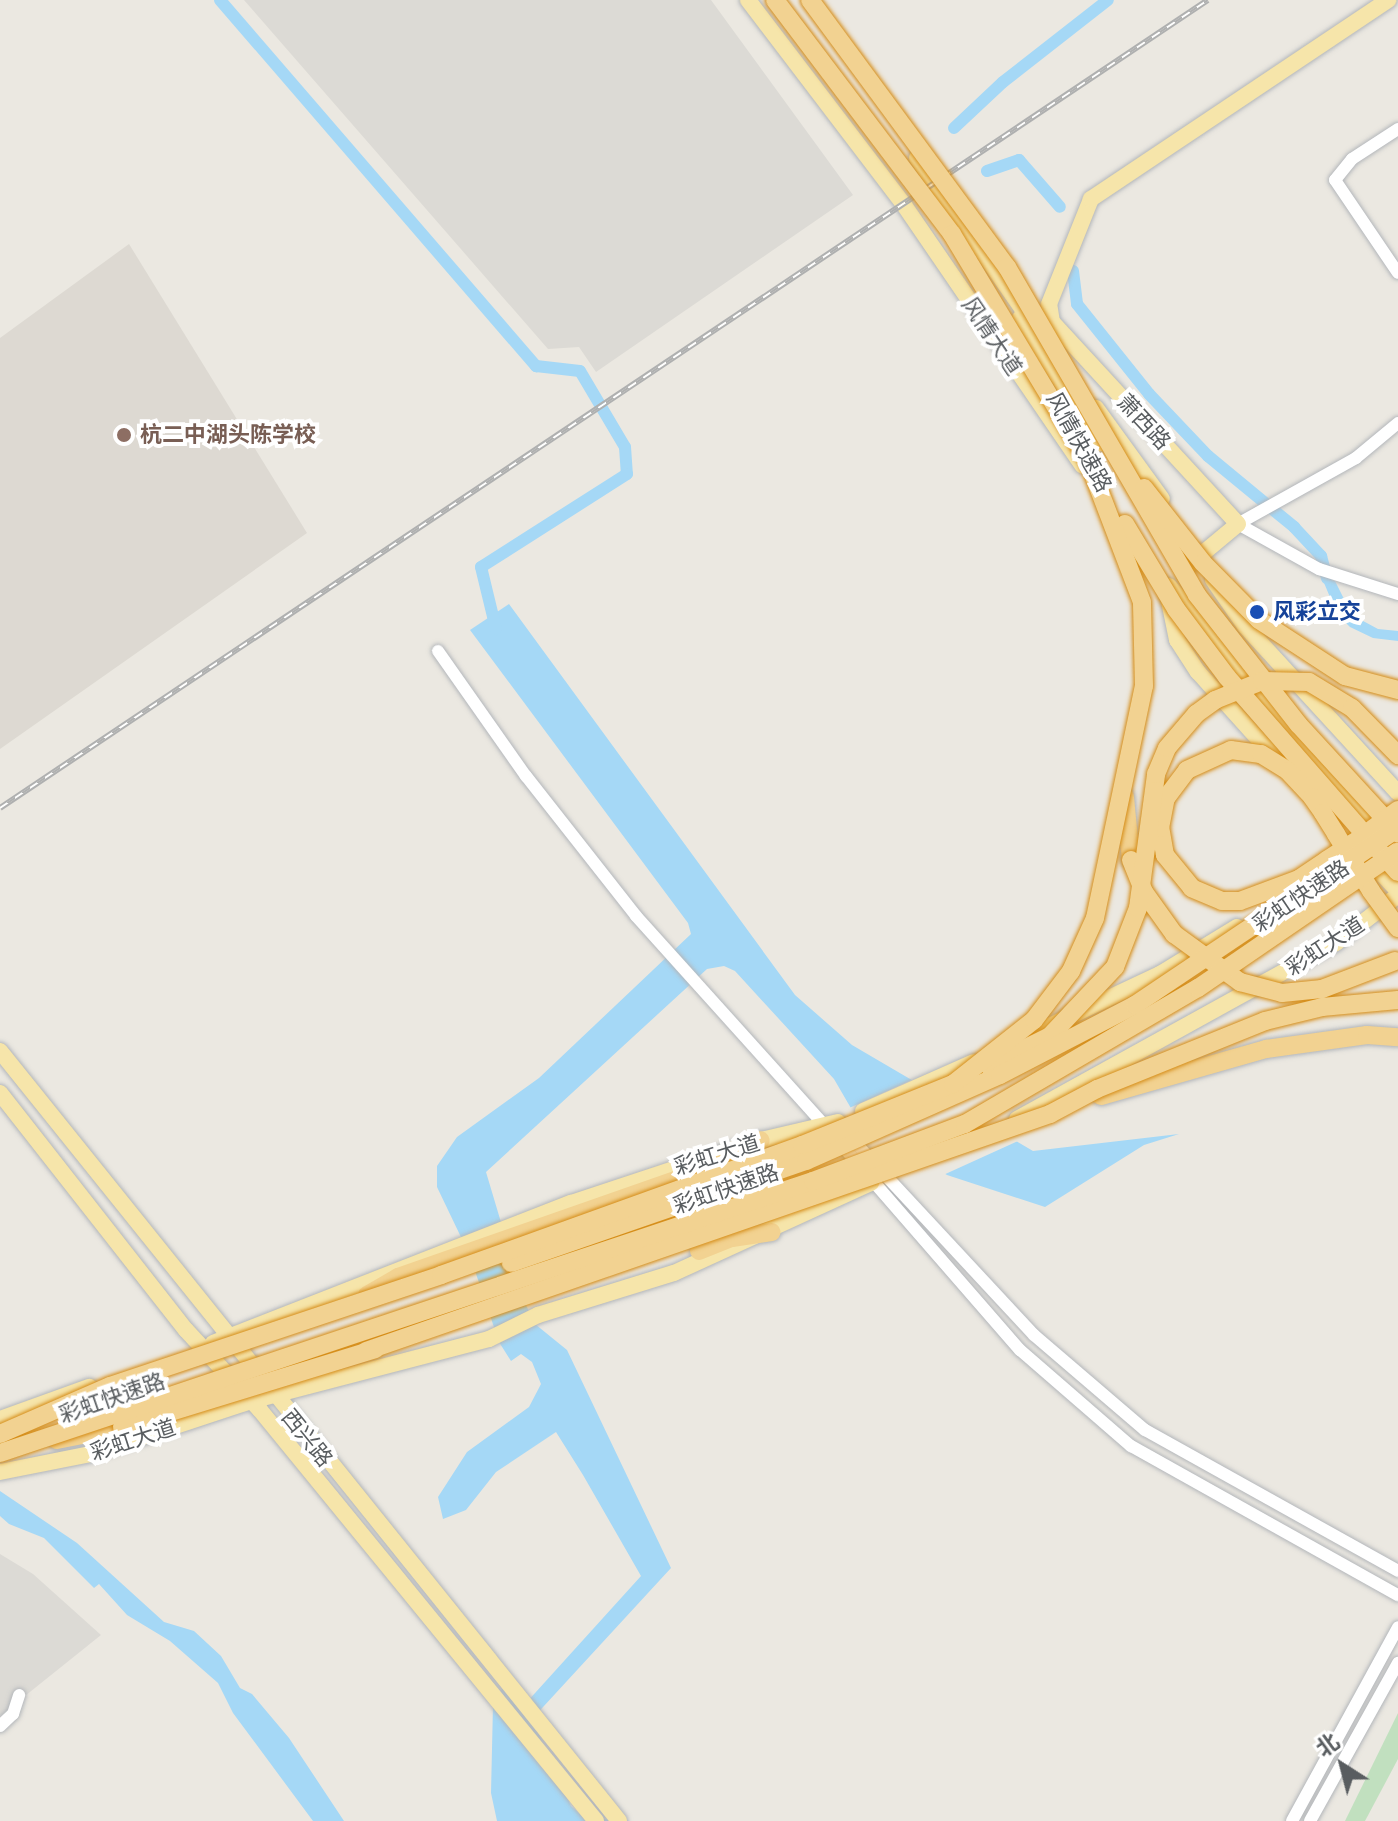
<!DOCTYPE html>
<html>
<head>
<meta charset="utf-8">
<style>
	body { margin:0 }
	#map { position:relative; width:1398px; height:1821px; overflow:hidden; background:#ebe8e1; font-family:Roboto,"Noto Sans SC",sans-serif }
	div>[style] { position:absolute }
	.industrial>* { inset:0; background:#dcdad5 }
	.education>* { inset:0; background:#ddd9d2 }
	.green>* { inset:0; background:#c1e0bf }
	.water>* { inset:0; background:#a5d8f6 }
	.pier>* { inset:0; background:#ebe8e1 }
	.canal>* { height:12px; margin:-6px; padding:0 6px; transform-origin:6px; border-radius:6px; background:#a5d8f6 }
	.roads { filter:drop-shadow(0 0 2px #b3b6ba) drop-shadow(0 0 2px #b3b6ba) }
	.minor>* { height:12px; margin:-6px; padding:0 6px; transform-origin:6px; border-radius:6px; background:#fff }
	.major>* { height:16px; margin:-8px; padding:0 8px; transform-origin:8px; border-radius:8px; background:#f6e5aa }
	.highway>* { height:18px; margin:-9px; padding:0 9px; transform-origin:9px; border-radius:9px; background:#f2d291 }
	.rail>* { height:6px; margin-top:-3px; transform-origin:0; background:repeating-linear-gradient(90deg,#fff 0 9px,#afb0b0 0 18px); box-sizing:border-box; border-block:2px solid #afb0b0 }
	.bridges { filter:drop-shadow(0 0 2px #d58c16) drop-shadow(0 0 2px #d58c16) }
	.highway-bridge>* { height:18px; margin:-9px; padding:0 9px; transform-origin:9px; border-radius:9px; background:#f2d291 }
	.dots>* { width:22px; height:22px; translate:-50% -50%; box-sizing:border-box; border:4px solid #fff; border-radius:50% }
	span { translate:-50% -50%; white-space:nowrap; text-align:center; line-height:1.15; -webkit-text-stroke:8px #fff; paint-order:stroke }
	.street-label { font-size:22px; color:#595d60 }
	.education-label { font-size:22px; color:#785e54; font-weight:700 }
	.left { translate:0 -50%; text-align:left }
	.transit-label { font-size:22px; color:#164399; font-weight:700 }
	.north { position:absolute; left:1302px; top:1725px; width:80px; height:80px; -webkit-text-stroke:6px #fff; paint-order:stroke; rotate:324deg; font-size:22px; font-weight:700; line-height:32px; text-align:center; color:#595d60 }
	.north::after { content:''; display:block; margin:auto; width:28px; height:36px; background:#595d60; clip-path:polygon(50% 0,100% 100%,50% 72%,0 100%) }
</style>
</head>
<body>
<div id="map">
	<div class="industrial">
		<i style="clip-path:polygon(244px 0,711px 0,853px 195px,596px 372px,579px 347px,548px 349px)"></i>
		<i style="clip-path:polygon(0 1554px,33px 1574px,101px 1635px,0 1716px)"></i>
	</div>
	<div class="education">
		<i style="clip-path:polygon(129px 244px,307px 533px,0 749px,0 338px)"></i>
	</div>
	<div class="green">
		<i style="clip-path:polygon(1398px 1713px,1398px 1759px,1365px 1821px,1345px 1821px)"></i>
	</div>
	<div class="water">
		<i style="clip-path:polygon(1322px 578px,1335px 581px,1352px 615px,1378px 629px,1398px 631px,1398px 641px,1373px 638px,1350px 627px,1337px 614px)"></i>
		<i style="clip-path:polygon(509px 604px,795px 995px,852px 1045px,1033px 1151px,1179px 1134px,1144px 1145px,1045px 1207px,947px 1175px,859px 1122px,834px 1079px,735px 971px,724px 966px,707px 969px,486px 1172px,525px 1303px,535px 1324px,567px 1350px,671px 1568px,532px 1719px,571px 1806px,583px 1817px,631px 1821px,497px 1821px,491px 1793px,493px 1705px,503px 1687px,526px 1703px,641px 1576px,583px 1475px,556px 1432px,496px 1472px,466px 1510px,443px 1519px,438px 1497px,467px 1452px,529px 1407px,541px 1384px,532px 1362px,521px 1354px,511px 1361px,499px 1342px,470px 1256px,437px 1187px,437px 1166px,457px 1137px,539px 1078px,691px 934px,688px 923px,470px 630px)"></i>
		<i style="clip-path:polygon(0 1491px,77px 1543px,164px 1622px,194px 1631px,221px 1656px,240px 1688px,252px 1694px,289px 1738px,344px 1821px,313px 1821px,233px 1713px,218px 1683px,170px 1641px,127px 1615px,99px 1584px,94px 1588px,44px 1538px,9px 1524px,0 1516px)"></i>
	</div>
	<div class="pier">
		<i style="clip-path:polygon(916px 1078px,1020px 1140px,941px 1176px,855px 1124px,847px 1109px)"></i>
	</div>
	<div class="canal">
		<i style="left:220px;top:0;width:484px;rotate:49.2deg"></i>
		<i style="left:536px;top:366px;width:44px;rotate:6.5deg"></i>
		<i style="left:580px;top:371px;width:88px;rotate:59.4deg"></i>
		<i style="left:625px;top:447px;width:27px;rotate:86deg"></i>
		<i style="left:627px;top:474px;width:173px;rotate:147.5deg"></i>
		<i style="left:481px;top:567px;width:64px;rotate:76.4deg"></i>
		<i style="left:954px;top:128px;width:67px;rotate:-43.2deg"></i>
		<i style="left:1003px;top:82px;width:133px;rotate:-38deg"></i>
		<i style="left:987px;top:171px;width:34px;rotate:-19deg"></i>
		<i style="left:1019px;top:160px;width:62px;rotate:48.9deg"></i>
		<i style="left:1073px;top:271px;width:33px;rotate:83deg"></i>
		<i style="left:1077px;top:304px;width:115px;rotate:51.3deg"></i>
		<i style="left:1149px;top:394px;width:86px;rotate:46.4deg"></i>
		<i style="left:1208px;top:456px;width:112px;rotate:39.5deg"></i>
		<i style="left:1294px;top:527px;width:40px;rotate:47deg"></i>
		<i style="left:1321px;top:556px;width:23px;rotate:75deg"></i>
	</div>
	<div class="roads">
		<div class="minor">
			<i style="left:1398px;top:129px;width:55px;rotate:146.9deg"></i>
			<i style="left:1352px;top:159px;width:27px;rotate:129deg"></i>
			<i style="left:1335px;top:180px;width:112px;rotate:55.9deg"></i>
			<i style="left:1398px;top:423px;width:55px;rotate:140.2deg"></i>
			<i style="left:1356px;top:458px;width:135px;rotate:150.8deg"></i>
			<i style="left:1238px;top:524px;width:93px;rotate:29.1deg"></i>
			<i style="left:1319px;top:569px;width:83px;rotate:17.6deg"></i>
			<i style="left:438px;top:651px;width:153px;rotate:54.9deg"></i>
			<i style="left:526px;top:776px;width:178px;rotate:51.8deg"></i>
			<i style="left:636px;top:916px;width:285px;rotate:48deg"></i>
			<i style="left:849px;top:1136px;width:272px;rotate:47.1deg"></i>
			<i style="left:1034px;top:1335px;width:146px;rotate:40.6deg"></i>
			<i style="left:1145px;top:1430px;width:290px;rotate:29.1deg"></i>
			<i style="left:839px;top:1142px;width:276px;rotate:49deg"></i>
			<i style="left:1020px;top:1350px;width:147px;rotate:40.9deg"></i>
			<i style="left:1131px;top:1446px;width:306px;rotate:29.2deg"></i>
			<i style="left:0;top:1726px;width:18px;rotate:-43deg"></i>
			<i style="left:13px;top:1714px;width:20px;rotate:-72deg"></i>
			<i style="left:1292px;top:1821px;width:221px;rotate:-61.3deg"></i>
			<i style="left:1310px;top:1821px;width:181px;rotate:-60.9deg"></i>
		</div>
		<div class="major">
			<i style="left:748px;top:0;width:258px;rotate:52.7deg"></i>
			<i style="left:904px;top:205px;width:316px;rotate:55.6deg"></i>
			<i style="left:917px;top:158px;width:205px;rotate:55.1deg"></i>
			<i style="left:1020px;top:318px;width:149px;rotate:57.1deg"></i>
			<i style="left:1096px;top:408px;width:112px;rotate:54deg"></i>
			<i style="left:1190px;top:564px;width:62px;rotate:-39.8deg"></i>
			<i style="left:1238px;top:524px;width:275px;rotate:-132.6deg"></i>
			<i style="left:1052px;top:322px;width:18px;rotate:-99deg"></i>
			<i style="left:1049px;top:304px;width:113px;rotate:-68.2deg"></i>
			<i style="left:1091px;top:199px;width:358px;rotate:-33.8deg"></i>
			<i style="left:1213px;top:580px;width:56px;rotate:55.2deg"></i>
			<i style="left:1245px;top:626px;width:226px;rotate:47.5deg"></i>
			<i style="left:1169px;top:586px;width:329px;rotate:49.2deg"></i>
			<i style="left:1168px;top:596px;width:45px;rotate:78.4deg"></i>
			<i style="left:1177px;top:640px;width:38px;rotate:57deg"></i>
			<i style="left:1198px;top:672px;width:121px;rotate:48deg"></i>
			<i style="left:1368px;top:859px;width:44px;rotate:46.8deg"></i>
			<i style="left:1009px;top:1045px;width:167px;rotate:-25.2deg"></i>
			<i style="left:1160px;top:974px;width:90px;rotate:-31.4deg"></i>
			<i style="left:0;top:1051px;width:988px;rotate:51.2deg"></i>
			<i style="left:0;top:1093px;width:301px;rotate:51.9deg"></i>
			<i style="left:186px;top:1330px;width:109px;rotate:47.2deg"></i>
			<i style="left:260px;top:1410px;width:531px;rotate:50.73deg"></i>
			<i style="left:863px;top:1111px;width:121px;rotate:-23.8deg"></i>
			<i style="left:1017px;top:1119px;width:364px;rotate:-28.9deg"></i>
			<i style="left:1336px;top:943px;width:78px;rotate:-37.7deg"></i>
			<i style="left:213px;top:1343px;width:384px;rotate:-21.4deg"></i>
			<i style="left:571px;top:1203px;width:200px;rotate:-18.3deg"></i>
			<i style="left:761px;top:1140px;width:79px;rotate:-13.2deg"></i>
			<i style="left:0;top:1419px;width:95px;rotate:-19.8deg"></i>
			<i style="left:0;top:1472px;width:93px;rotate:-11.2deg"></i>
			<i style="left:91px;top:1454px;width:169px;rotate:-18.3deg"></i>
			<i style="left:251px;top:1401px;width:246px;rotate:-14.6deg"></i>
			<i style="left:489px;top:1339px;width:55px;rotate:-26.1deg"></i>
			<i style="left:538px;top:1315px;width:142px;rotate:-17.2deg"></i>
			<i style="left:674px;top:1273px;width:217px;rotate:-24.6deg"></i>
		</div>
		<div class="highway">
			<i style="left:1125px;top:797px;width:63px;rotate:84.6deg"></i>
			<i style="left:1101px;top:1096px;width:172px;rotate:-15.9deg"></i>
			<i style="left:1266px;top:1049px;width:102px;rotate:-7.9deg"></i>
			<i style="left:1367px;top:1035px;width:31px;rotate:4deg"></i>
			<i style="left:699px;top:1251px;width:35px;rotate:-22deg"></i>
			<i style="left:732px;top:1238px;width:40px;rotate:-8.5deg"></i>
			<i style="left:367px;top:1295px;width:36px;rotate:-30deg"></i>
			<i style="left:398px;top:1277px;width:349px;rotate:-19.3deg"></i>
			<i style="left:727px;top:1162px;width:40px;rotate:-32.9deg"></i>
			<i style="left:57px;top:1440px;width:66px;rotate:-11.3deg"></i>
		</div>
	</div>
	<div class="rail">
		<i style="left:0;top:808px;width:1453px;rotate:-33.78deg"></i>
	</div>
	<div class="bridges">
		<div class="highway-bridge">
			<i style="left:775px;top:0;width:293px;rotate:52.9deg"></i>
			<i style="left:952px;top:234px;width:272px;rotate:59deg"></i>
			<i style="left:810px;top:0;width:332px;rotate:53.6deg"></i>
			<i style="left:1007px;top:267px;width:379px;rotate:59.9deg"></i>
			<i style="left:1197px;top:595px;width:165px;rotate:51.9deg"></i>
			<i style="left:1299px;top:725px;width:147px;rotate:47.5deg"></i>
			<i style="left:1144px;top:488px;width:95px;rotate:51.8deg"></i>
			<i style="left:1203px;top:563px;width:80px;rotate:45.5deg"></i>
			<i style="left:1259px;top:620px;width:103px;rotate:33.1deg"></i>
			<i style="left:1345px;top:676px;width:55px;rotate:14.8deg"></i>
			<i style="left:1125px;top:524px;width:99px;rotate:59deg"></i>
			<i style="left:1176px;top:609px;width:85px;rotate:53.1deg"></i>
			<i style="left:1227px;top:677px;width:259px;rotate:48.8deg"></i>
			<i style="left:1398px;top:810px;width:56px;rotate:143.7deg"></i>
			<i style="left:1353px;top:843px;width:31px;rotate:147deg"></i>
			<i style="left:1327px;top:860px;width:34px;rotate:146deg"></i>
			<i style="left:1299px;top:879px;width:63px;rotate:159.6deg"></i>
			<i style="left:1240px;top:901px;width:18px;rotate:180deg"></i>
			<i style="left:1222px;top:901px;width:33px;rotate:-157deg"></i>
			<i style="left:1192px;top:888px;width:43px;rotate:-129.3deg"></i>
			<i style="left:1165px;top:855px;width:27px;rotate:-100deg"></i>
			<i style="left:1160px;top:828px;width:31px;rotate:-79deg"></i>
			<i style="left:1166px;top:798px;width:35px;rotate:-53deg"></i>
			<i style="left:1187px;top:770px;width:48px;rotate:-24.4deg"></i>
			<i style="left:1231px;top:750px;width:30px;rotate:8deg"></i>
			<i style="left:1261px;top:754px;width:32px;rotate:32deg"></i>
			<i style="left:1288px;top:771px;width:35px;rotate:47deg"></i>
			<i style="left:1312px;top:797px;width:19px;rotate:55deg"></i>
			<i style="left:1323px;top:813px;width:25px;rotate:58deg"></i>
			<i style="left:1336px;top:834px;width:67px;rotate:58.4deg"></i>
			<i style="left:1371px;top:891px;width:46px;rotate:53.9deg"></i>
			<i style="left:1131px;top:860px;width:35px;rotate:68deg"></i>
			<i style="left:1144px;top:892px;width:52px;rotate:54.5deg"></i>
			<i style="left:1174px;top:934px;width:82px;rotate:36deg"></i>
			<i style="left:1240px;top:982px;width:43px;rotate:14.7deg"></i>
			<i style="left:1282px;top:993px;width:40px;rotate:-5.7deg"></i>
			<i style="left:1322px;top:989px;width:78px;rotate:-21deg"></i>
			<i style="left:989px;top:1066px;width:68px;rotate:-26.2deg"></i>
			<i style="left:1050px;top:1036px;width:95px;rotate:-46.7deg"></i>
			<i style="left:1115px;top:967px;width:63px;rotate:-68.7deg"></i>
			<i style="left:1138px;top:908px;width:135px;rotate:-82.3deg"></i>
			<i style="left:1156px;top:774px;width:28px;rotate:-67deg"></i>
			<i style="left:1167px;top:748px;width:45px;rotate:-49.5deg"></i>
			<i style="left:1196px;top:714px;width:24px;rotate:-36deg"></i>
			<i style="left:1215px;top:700px;width:51px;rotate:-22deg"></i>
			<i style="left:1262px;top:681px;width:47px;rotate:1.2deg"></i>
			<i style="left:1309px;top:682px;width:50px;rotate:31.2deg"></i>
			<i style="left:1352px;top:708px;width:66px;rotate:45.6deg"></i>
			<i style="left:511px;top:1263px;width:312px;rotate:-19.1deg"></i>
			<i style="left:806px;top:1161px;width:212px;rotate:-23.9deg"></i>
			<i style="left:1000px;top:1075px;width:152px;rotate:-27.4deg"></i>
			<i style="left:1135px;top:1005px;width:317px;rotate:-33.9deg"></i>
			<i style="left:366px;top:1351px;width:724px;rotate:-19.11deg"></i>
			<i style="left:1050px;top:1114px;width:53px;rotate:-28deg"></i>
			<i style="left:1097px;top:1089px;width:181px;rotate:-22deg"></i>
			<i style="left:1265px;top:1021px;width:59px;rotate:-13.8deg"></i>
			<i style="left:1322px;top:1007px;width:76px;rotate:-5.3deg"></i>
			<i style="left:122px;top:1427px;width:265px;rotate:-17.1deg"></i>
			<i style="left:0;top:1434px;width:120px;rotate:-23.6deg"></i>
			<i style="left:110px;top:1386px;width:349px;rotate:-18.5deg"></i>
			<i style="left:441px;top:1275px;width:384px;rotate:-19.8deg"></i>
			<i style="left:802px;top:1145px;width:163px;rotate:-22deg"></i>
			<i style="left:953px;top:1084px;width:103px;rotate:-38.3deg"></i>
			<i style="left:1034px;top:1020px;width:61px;rotate:-52.9deg"></i>
			<i style="left:1071px;top:971px;width:58px;rotate:-65.6deg"></i>
			<i style="left:1095px;top:918px;width:237px;rotate:-78.1deg"></i>
			<i style="left:1144px;top:686px;width:84px;rotate:-91.4deg"></i>
			<i style="left:1142px;top:602px;width:154px;rotate:-110.9deg"></i>
			<i style="left:0;top:1453px;width:857px;rotate:-18.5deg"></i>
			<i style="left:813px;top:1181px;width:162px;rotate:-20.6deg"></i>
			<i style="left:965px;top:1124px;width:270px;rotate:-30.3deg"></i>
			<i style="left:1198px;top:988px;width:242px;rotate:-34.4deg"></i>
		</div>
	</div>
	<div class="dots">
		<i style="left:124px;top:435px;background:#8d6e63"></i>
		<i style="left:1257px;top:612px;background:#1a4fb4"></i>
	</div>
	<div class="street-label">
		<span style="left:992px;top:336px;rotate:56deg">风情大道</span>
		<span style="left:1144px;top:422px;rotate:47deg">萧西路</span>
		<span style="left:1079px;top:442px;rotate:61deg">风情快速路</span>
		<span style="left:1301px;top:896px;rotate:-34deg">彩虹快速路</span>
		<span style="left:1325px;top:946px;rotate:-33deg">彩虹大道</span>
		<span style="left:717px;top:1155px;rotate:-17deg">彩虹大道</span>
		<span style="left:726px;top:1189px;rotate:-19deg">彩虹快速路</span>
		<span style="left:112px;top:1398px;rotate:-19deg">彩虹快速路</span>
		<span style="left:307px;top:1438px;rotate:51deg">西兴路</span>
		<span style="left:133px;top:1440px;rotate:-18deg">彩虹大道</span>
	</div>
	<div class="education-label">
		<span class="left" style="left:140px;top:435px">杭二中湖头陈学校</span>
	</div>
	<div class="transit-label">
		<span class="left" style="left:1273px;top:612px">风彩立交</span>
	</div>
	<div class="north">北</div>
</div>
</body>
</html>
